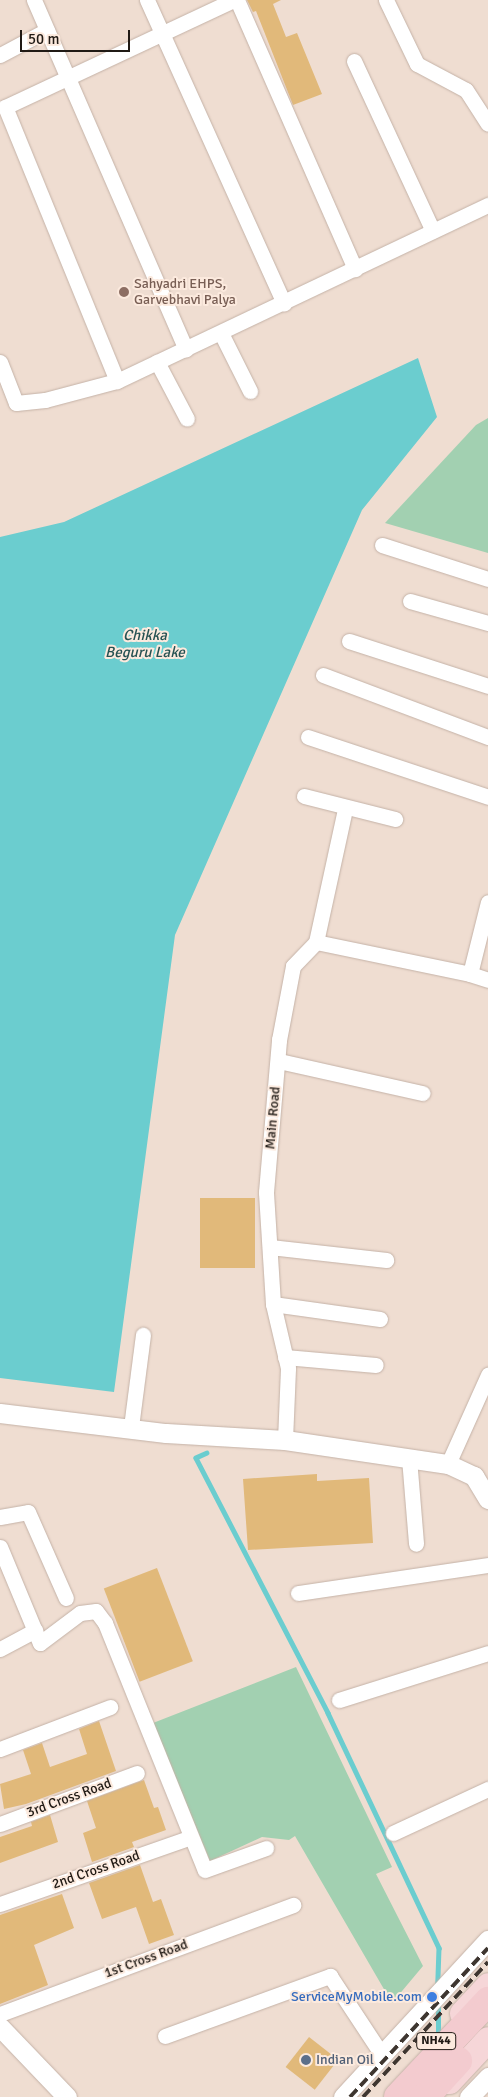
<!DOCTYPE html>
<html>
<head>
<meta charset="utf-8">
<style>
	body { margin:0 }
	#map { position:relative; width:488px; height:2097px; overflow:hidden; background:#efddd1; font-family:Signika,sans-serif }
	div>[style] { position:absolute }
	.green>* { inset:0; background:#a2d0b1 }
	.water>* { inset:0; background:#6bcdcf }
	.stream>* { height:4.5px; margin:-2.25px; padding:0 2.25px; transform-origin:2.25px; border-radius:2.25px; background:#6bcdcf }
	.building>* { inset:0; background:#e1b97a; transform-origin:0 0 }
	.roads { filter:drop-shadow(0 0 1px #c4b2a7) drop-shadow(0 0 1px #c4b2a7) }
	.minor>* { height:15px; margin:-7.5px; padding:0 7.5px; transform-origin:7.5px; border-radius:7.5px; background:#fff }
	.tertiary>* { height:19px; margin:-9.5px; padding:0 9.5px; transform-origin:9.5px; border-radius:9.5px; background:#fff }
	.trunk>* { height:25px; margin:-12.5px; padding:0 12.5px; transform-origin:12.5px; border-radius:12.5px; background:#f6d6d8 }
	.motorway>* { height:28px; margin:-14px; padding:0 14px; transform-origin:14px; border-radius:14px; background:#f3cbcf }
	.rail>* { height:4px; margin-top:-2px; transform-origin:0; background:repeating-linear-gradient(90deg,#3e3630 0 10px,transparent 0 15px) }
	.dots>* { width:14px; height:14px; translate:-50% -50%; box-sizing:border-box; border:2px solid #fceade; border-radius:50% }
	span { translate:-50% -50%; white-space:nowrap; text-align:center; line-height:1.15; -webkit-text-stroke:4px #fceade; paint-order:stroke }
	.shield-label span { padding:1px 4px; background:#fceade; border:1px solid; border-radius:4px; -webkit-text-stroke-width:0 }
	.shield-label { font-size:12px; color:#201a15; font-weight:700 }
	.education-label { font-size:14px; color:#785e54 }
	.left { translate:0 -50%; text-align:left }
	.street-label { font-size:14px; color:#201a15 }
	.shop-label { font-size:14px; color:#366cbe }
	.right { translate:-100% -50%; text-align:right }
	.service-label { font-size:14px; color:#4e5e75 }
	.water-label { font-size:15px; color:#265253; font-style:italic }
	.scale { position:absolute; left:20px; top:30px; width:110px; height:22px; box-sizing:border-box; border:2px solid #201a15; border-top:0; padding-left:6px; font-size:15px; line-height:18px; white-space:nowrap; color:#201a15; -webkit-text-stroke:4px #fceade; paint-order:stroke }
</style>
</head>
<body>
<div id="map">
	<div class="green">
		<i style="clip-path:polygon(488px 418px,488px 553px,385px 523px,476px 425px)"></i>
		<i style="clip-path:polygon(296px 1667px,392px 1867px,376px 1874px,423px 1966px,392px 2003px,295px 1836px,289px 1840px,262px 1837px,210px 1861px,153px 1723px)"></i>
	</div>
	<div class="water">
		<i style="clip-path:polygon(418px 358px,437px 417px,362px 510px,175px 935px,114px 1392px,0 1378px,0 537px,64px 522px)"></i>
	</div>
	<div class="stream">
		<i style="left:207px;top:1453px;width:12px;rotate:156deg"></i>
		<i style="left:196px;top:1458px;width:287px;rotate:62.6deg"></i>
		<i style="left:328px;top:1713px;width:260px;rotate:64.7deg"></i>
		<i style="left:439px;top:1948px;width:36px;rotate:92deg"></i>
		<i style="left:438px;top:2039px;width:37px;rotate:-90deg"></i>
	</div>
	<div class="building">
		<i style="clip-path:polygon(247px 0,281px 0,273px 4px,286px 37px,297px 33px,322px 94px,293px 105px,256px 11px,253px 12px)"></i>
		<i style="left:200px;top:1198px;width:55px;height:70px"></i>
		<i style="clip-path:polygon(317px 1474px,317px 1481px,369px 1478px,373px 1543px,248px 1550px,243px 1479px)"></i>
		<i style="left:157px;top:1568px;width:100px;height:57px;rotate:69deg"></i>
		<i style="clip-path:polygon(99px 1721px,116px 1771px,26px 1804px,4px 1809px,0 1784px,31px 1774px,23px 1750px,42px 1743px,50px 1767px,87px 1754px,79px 1729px)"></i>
		<i style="clip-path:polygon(144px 1780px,154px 1808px,158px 1807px,166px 1830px,132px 1842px,134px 1847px,92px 1862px,83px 1833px,96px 1828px,87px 1801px)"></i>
		<i style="clip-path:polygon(50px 1815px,58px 1842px,0 1863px,0 1837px,32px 1826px,31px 1822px)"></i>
		<i style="clip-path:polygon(140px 1865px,153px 1902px,161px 1899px,174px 1935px,149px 1944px,136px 1907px,102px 1919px,89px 1883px)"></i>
		<i style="clip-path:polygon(62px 1894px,74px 1928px,34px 1945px,48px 1985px,0 2004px,0 1915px)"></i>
		<i style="left:309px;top:2037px;width:37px;height:38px;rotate:38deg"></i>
	</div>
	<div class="roads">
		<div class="minor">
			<i style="left:34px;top:0;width:381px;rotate:66.5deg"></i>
			<i style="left:147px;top:0;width:333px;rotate:65.7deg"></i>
			<i style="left:237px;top:0;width:294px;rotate:66.3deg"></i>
			<i style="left:386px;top:0;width:71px;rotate:64.2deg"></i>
			<i style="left:417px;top:64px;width:55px;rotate:28deg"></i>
			<i style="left:466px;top:90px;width:40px;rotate:57.1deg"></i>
			<i style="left:0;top:55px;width:53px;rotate:-28deg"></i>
			<i style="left:354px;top:61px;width:187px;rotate:65.1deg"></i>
			<i style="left:221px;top:333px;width:65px;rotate:63.4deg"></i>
			<i style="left:0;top:362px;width:44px;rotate:68.7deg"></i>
			<i style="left:16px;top:403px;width:29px;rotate:-6deg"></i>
			<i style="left:45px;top:400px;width:74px;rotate:-14.8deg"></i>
			<i style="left:117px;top:381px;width:411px;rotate:-25.4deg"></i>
			<i style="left:157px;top:362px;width:64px;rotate:62.2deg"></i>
			<i style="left:117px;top:381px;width:296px;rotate:-112.2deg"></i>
			<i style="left:5px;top:107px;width:252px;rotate:-25.1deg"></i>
			<i style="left:382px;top:545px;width:111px;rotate:17.8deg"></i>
			<i style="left:410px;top:601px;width:81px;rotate:15.8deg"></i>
			<i style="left:349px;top:641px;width:146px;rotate:17.9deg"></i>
			<i style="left:323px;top:675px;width:176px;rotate:20.6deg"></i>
			<i style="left:308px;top:737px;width:190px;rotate:18.4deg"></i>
			<i style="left:304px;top:796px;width:94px;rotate:14.2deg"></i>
			<i style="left:316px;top:942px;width:157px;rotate:11.7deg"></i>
			<i style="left:470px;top:974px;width:74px;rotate:-76deg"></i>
			<i style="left:470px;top:974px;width:19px;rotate:18deg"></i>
			<i style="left:279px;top:1061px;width:147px;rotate:12.6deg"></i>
			<i style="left:270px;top:1247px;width:117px;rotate:6.4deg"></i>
			<i style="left:273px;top:1304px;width:108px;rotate:8deg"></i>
			<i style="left:285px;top:1357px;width:91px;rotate:5deg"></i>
			<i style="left:131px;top:1427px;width:93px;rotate:-82.6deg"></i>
			<i style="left:285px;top:1440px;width:72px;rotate:-87.6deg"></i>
			<i style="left:288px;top:1368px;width:66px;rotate:-103.2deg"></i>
			<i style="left:273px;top:1304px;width:112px;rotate:-93.6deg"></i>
			<i style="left:266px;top:1192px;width:153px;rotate:-85.1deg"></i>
			<i style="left:279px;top:1040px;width:75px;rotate:-79.3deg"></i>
			<i style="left:293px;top:966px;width:33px;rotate:-46deg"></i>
			<i style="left:316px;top:942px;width:136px;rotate:-77.7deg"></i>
			<i style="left:409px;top:1458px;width:86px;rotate:85.3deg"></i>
			<i style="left:448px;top:1464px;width:98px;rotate:-65.8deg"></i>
			<i style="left:0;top:1517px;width:28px;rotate:-10deg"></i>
			<i style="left:28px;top:1512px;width:94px;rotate:66.2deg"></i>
			<i style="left:0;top:1547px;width:104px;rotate:67.4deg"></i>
			<i style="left:40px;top:1643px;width:50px;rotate:-36.9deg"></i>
			<i style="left:80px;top:1613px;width:16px;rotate:-7deg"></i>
			<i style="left:96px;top:1611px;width:15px;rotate:53deg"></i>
			<i style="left:105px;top:1623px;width:266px;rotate:68deg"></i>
			<i style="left:205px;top:1870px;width:65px;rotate:-19.8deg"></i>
			<i style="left:298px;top:1593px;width:192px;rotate:-8.4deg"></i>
			<i style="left:0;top:1649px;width:40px;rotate:-28deg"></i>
			<i style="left:339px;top:1700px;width:156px;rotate:-17.5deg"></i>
			<i style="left:0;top:1749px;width:118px;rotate:-20.9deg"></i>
			<i style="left:0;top:1824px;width:146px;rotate:-20.4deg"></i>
			<i style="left:393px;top:1833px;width:105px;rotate:-24.9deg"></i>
			<i style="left:0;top:1904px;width:202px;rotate:-19.3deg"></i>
			<i style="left:0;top:2014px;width:313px;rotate:-20.4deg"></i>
			<i style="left:165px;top:2036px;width:176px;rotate:-20deg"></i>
			<i style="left:330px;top:1976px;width:95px;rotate:56.6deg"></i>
		</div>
		<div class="tertiary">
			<i style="left:0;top:1413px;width:167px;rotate:6.9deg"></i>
			<i style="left:166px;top:1433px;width:119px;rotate:3.4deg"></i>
			<i style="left:285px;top:1440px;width:165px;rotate:8.4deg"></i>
			<i style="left:448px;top:1464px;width:29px;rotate:25deg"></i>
			<i style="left:474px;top:1476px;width:27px;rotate:59deg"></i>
			<i style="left:0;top:2027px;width:97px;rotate:46.3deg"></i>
			<i style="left:343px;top:2097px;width:214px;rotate:-47.3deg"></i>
			<i style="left:469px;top:2097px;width:28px;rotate:-46deg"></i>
		</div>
		<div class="trunk">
			<i style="left:462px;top:2013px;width:38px;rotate:-47deg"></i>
			<i style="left:449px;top:2081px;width:57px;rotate:-47.1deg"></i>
		</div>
		<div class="motorway">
			<i style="left:398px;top:2097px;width:132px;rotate:-46.8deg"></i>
			<i style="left:425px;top:2097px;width:49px;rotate:-47.5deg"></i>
		</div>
	</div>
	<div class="rail">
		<i style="left:350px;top:2097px;width:203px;rotate:-47.2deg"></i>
		<i style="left:363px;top:2097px;width:184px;rotate:-47.2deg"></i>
	</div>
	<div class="dots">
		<i style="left:124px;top:292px;background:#8d6e63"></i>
		<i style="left:432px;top:1997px;background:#3f7fe0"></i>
		<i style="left:306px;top:2060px;background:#5c6f8a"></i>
	</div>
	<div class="shield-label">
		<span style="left:436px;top:2041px">NH44</span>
	</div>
	<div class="education-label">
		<span class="left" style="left:134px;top:292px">Sahyadri EHPS,<br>Garvebhavi Palya</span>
	</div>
	<div class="street-label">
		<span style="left:273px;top:1118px;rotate:-85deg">Main Road</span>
		<span style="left:69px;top:1798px;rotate:-20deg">3rd Cross Road</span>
		<span style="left:96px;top:1870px;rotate:-19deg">2nd Cross Road</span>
		<span style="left:146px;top:1959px;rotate:-20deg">1st Cross Road</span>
	</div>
	<div class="shop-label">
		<span class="right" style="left:422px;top:1997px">ServiceMyMobile.com</span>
	</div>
	<div class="service-label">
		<span class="left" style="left:316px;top:2060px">Indian Oil</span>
	</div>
	<div class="water-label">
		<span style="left:145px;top:644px">Chikka<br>Beguru Lake</span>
	</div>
	<div class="scale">50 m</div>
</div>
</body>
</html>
